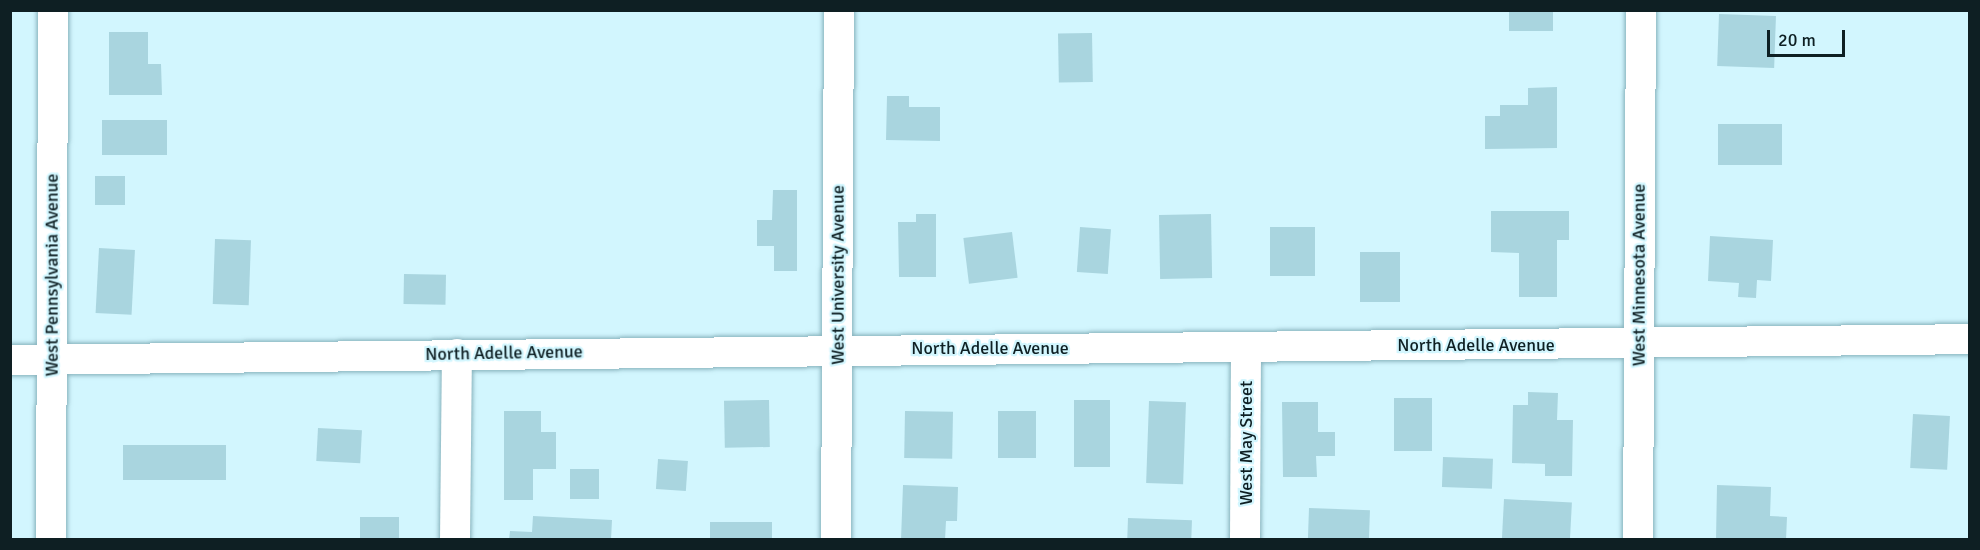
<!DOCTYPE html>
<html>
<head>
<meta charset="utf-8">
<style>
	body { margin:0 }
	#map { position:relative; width:1980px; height:550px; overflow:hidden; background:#d2f6fe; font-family:Signika,sans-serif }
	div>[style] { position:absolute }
	.building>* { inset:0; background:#a9d5df; transform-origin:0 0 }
	.roads { filter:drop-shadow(0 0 2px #88b3bd) drop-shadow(0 0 2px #88b3bd) }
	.minor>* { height:30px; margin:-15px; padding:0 15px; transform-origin:15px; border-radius:15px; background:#fff }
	span { translate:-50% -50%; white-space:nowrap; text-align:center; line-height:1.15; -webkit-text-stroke:4.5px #d2f6fe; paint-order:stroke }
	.street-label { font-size:18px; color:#0e1f23 }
	.frame { position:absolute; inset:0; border:12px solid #0e1f23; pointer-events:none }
	.scale { position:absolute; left:1767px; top:30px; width:78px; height:27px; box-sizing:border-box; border:3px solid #0e1f23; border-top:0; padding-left:8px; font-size:18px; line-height:21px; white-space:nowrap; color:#0e1f23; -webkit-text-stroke:4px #d2f6fe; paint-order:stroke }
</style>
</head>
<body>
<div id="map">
	<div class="building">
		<i style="left:1509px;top:10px;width:44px;height:21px"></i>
		<i style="left:1719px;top:14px;width:57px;height:52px;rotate:2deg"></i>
		<i style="clip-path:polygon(109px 32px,148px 32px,148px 64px,161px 64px,162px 95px,109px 95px)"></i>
		<i style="left:1092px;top:33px;width:49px;height:34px;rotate:89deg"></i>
		<i style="clip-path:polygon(1557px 87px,1557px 148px,1485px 149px,1485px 116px,1500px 116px,1500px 105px,1528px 105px,1528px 88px)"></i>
		<i style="clip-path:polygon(887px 96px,909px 96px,909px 107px,940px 107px,940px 141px,886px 140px)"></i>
		<i style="left:167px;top:120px;width:35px;height:65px;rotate:90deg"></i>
		<i style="left:1718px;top:124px;width:64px;height:41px"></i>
		<i style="left:95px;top:176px;width:30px;height:29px"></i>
		<i style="clip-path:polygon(773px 190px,797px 190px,797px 271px,774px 271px,774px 246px,757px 246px,757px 220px,772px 220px)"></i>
		<i style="clip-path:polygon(1491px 211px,1569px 211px,1569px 240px,1557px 240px,1557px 297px,1519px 297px,1519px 253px,1491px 252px)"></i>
		<i style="clip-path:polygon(916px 214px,936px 214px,936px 277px,899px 277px,898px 222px,916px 222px)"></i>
		<i style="left:1211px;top:214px;width:64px;height:52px;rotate:89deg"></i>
		<i style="left:1080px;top:227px;width:31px;height:45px;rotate:4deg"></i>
		<i style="left:1270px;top:227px;width:45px;height:49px"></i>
		<i style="left:1012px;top:232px;width:46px;height:49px;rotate:83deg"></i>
		<i style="clip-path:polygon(1710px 236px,1773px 240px,1771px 281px,1757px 280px,1756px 298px,1738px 297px,1739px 283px,1708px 281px)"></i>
		<i style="left:215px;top:239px;width:36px;height:65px;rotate:2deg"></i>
		<i style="left:99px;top:248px;width:36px;height:65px;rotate:3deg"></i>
		<i style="left:1360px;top:252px;width:40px;height:50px"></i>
		<i style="left:404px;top:274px;width:42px;height:30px;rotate:1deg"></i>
		<i style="clip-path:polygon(1528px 392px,1558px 393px,1557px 420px,1573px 420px,1572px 476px,1545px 476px,1545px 464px,1512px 463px,1513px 405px,1528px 405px)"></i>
		<i style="left:1394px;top:398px;width:38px;height:53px"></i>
		<i style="left:769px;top:400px;width:47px;height:45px;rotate:89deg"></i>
		<i style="left:1074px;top:400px;width:36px;height:67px"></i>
		<i style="left:1149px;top:401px;width:37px;height:82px;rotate:2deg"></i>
		<i style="clip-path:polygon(1282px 402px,1318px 402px,1318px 432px,1335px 432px,1335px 456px,1316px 456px,1317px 477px,1283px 477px)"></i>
		<i style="clip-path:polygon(504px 411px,541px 411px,541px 432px,556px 432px,556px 469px,533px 469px,533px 500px,504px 500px)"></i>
		<i style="left:905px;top:411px;width:48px;height:47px;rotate:1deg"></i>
		<i style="left:998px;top:411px;width:38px;height:47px"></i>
		<i style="left:1913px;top:414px;width:37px;height:54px;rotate:3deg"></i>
		<i style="left:318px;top:428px;width:44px;height:33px;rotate:3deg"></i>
		<i style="left:226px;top:445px;width:35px;height:103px;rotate:90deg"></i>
		<i style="left:1443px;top:457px;width:50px;height:30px;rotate:2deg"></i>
		<i style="left:658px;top:459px;width:30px;height:30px;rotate:4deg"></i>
		<i style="left:599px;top:469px;width:30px;height:29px;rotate:90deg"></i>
		<i style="clip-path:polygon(903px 485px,958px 487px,957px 521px,946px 521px,945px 540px,901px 540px)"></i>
		<i style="clip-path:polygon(1717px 485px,1771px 487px,1770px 516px,1787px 517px,1786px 540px,1716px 540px)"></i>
		<i style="left:1504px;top:499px;width:68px;height:41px;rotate:3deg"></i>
		<i style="left:1309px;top:508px;width:61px;height:32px;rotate:2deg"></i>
		<i style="clip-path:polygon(533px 516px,612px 520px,611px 540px,509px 540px,510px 531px,532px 532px)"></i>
		<i style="left:360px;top:517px;width:39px;height:23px"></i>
		<i style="left:1128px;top:518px;width:64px;height:22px;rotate:2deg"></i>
		<i style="left:710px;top:522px;width:62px;height:18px"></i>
	</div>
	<div class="roads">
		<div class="minor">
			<i style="left:10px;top:360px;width:1960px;rotate:-0.61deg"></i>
			<i style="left:51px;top:540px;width:530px;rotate:-89.78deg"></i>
			<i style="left:455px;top:540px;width:186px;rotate:-89.4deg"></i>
			<i style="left:836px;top:540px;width:530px;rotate:-89.68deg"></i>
			<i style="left:1245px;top:540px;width:193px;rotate:-89.7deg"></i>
			<i style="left:1638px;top:540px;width:530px;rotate:-89.68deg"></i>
		</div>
	</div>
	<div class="street-label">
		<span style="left:52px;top:275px;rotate:-90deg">West Pennsylvania Avenue</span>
		<span style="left:838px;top:275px;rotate:-90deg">West University Avenue</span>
		<span style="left:1639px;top:275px;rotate:-90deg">West Minnesota Avenue</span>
		<span style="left:1476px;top:345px">North Adelle Avenue</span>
		<span style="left:990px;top:348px">North Adelle Avenue</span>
		<span style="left:504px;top:353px;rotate:-1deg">North Adelle Avenue</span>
		<span style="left:1246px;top:443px;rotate:-90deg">West May Street</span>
	</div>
	<div class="frame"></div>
	<div class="scale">20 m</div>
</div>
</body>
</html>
